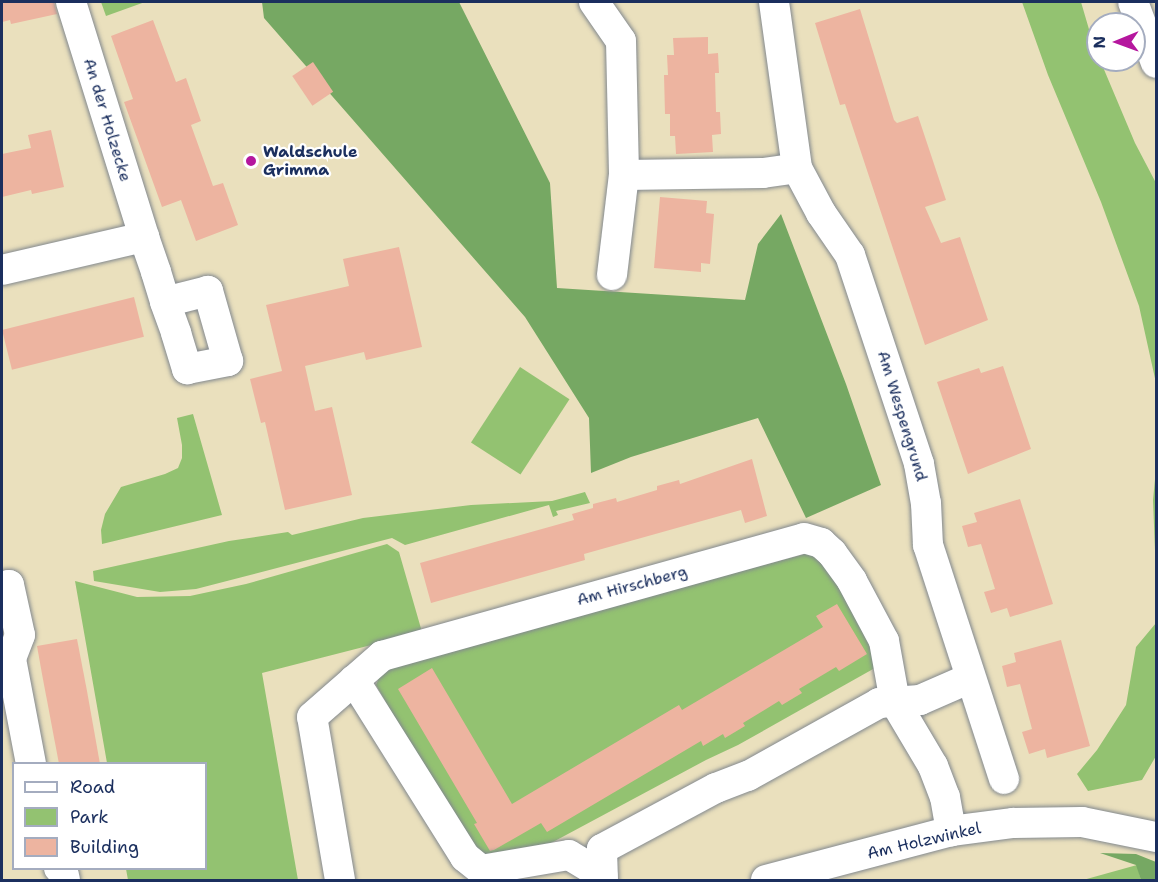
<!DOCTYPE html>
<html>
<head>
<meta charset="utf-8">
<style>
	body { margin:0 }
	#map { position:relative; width:1158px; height:882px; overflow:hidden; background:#eae0bd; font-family:"Shantell Sans",sans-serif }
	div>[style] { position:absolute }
	.green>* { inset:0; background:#93c271; transform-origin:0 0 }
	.forest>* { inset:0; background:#76a863 }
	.building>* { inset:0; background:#edb4a0; transform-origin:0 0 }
	.roads { filter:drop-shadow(0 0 2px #82888e) drop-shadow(0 0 2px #82888e) }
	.minor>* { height:30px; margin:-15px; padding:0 15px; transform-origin:15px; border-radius:15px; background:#fff }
	.dots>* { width:16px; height:16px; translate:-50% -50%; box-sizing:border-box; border:3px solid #fff; border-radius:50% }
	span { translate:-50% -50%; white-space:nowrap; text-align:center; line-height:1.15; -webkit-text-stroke:4.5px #fff; paint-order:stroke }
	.street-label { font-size:16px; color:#1b2f5e }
	.poi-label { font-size:16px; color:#1b2f5e; font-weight:700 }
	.left { translate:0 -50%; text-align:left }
	.frame { position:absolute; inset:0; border:3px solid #1b2f5e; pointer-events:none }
	.legend { position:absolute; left:12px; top:762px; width:195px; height:108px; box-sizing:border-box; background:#fff; border:2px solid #a4acbf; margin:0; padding:8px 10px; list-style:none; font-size:18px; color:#1b2f5e }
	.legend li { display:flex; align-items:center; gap:12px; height:30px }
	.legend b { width:30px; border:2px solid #a4acbf }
	.north { position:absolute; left:1086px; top:12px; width:60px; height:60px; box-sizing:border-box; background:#fff; border:2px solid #a4acbf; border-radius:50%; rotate:269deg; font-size:16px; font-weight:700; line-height:24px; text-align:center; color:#1b2f5e }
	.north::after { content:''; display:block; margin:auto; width:21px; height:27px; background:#b5179e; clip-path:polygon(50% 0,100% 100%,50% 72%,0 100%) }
</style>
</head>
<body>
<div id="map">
	<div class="green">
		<i style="clip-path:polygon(101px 2px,145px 2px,106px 16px)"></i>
		<i style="clip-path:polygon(1022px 2px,1081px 2px,1098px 60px,1100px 60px,1135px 143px,1156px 183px,1156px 383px,1139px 306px,1101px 202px,1048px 75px)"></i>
		<i style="left:520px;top:367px;width:59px;height:90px;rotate:33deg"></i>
		<i style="clip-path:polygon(193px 414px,222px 515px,102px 544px,101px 530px,105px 514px,121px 487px,165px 474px,178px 468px,182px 458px,182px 445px,177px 418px)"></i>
		<i style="clip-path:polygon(1156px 469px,1156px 576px,1153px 500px)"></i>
		<i style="clip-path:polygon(585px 492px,590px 503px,556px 511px,558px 515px,553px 517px,549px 505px,405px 545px,392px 538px,196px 589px,160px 592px,94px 581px,93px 571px,229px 541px,288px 532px,292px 535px,363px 518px,471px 505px,552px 501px)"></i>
		<i style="clip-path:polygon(387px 544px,399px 552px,422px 632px,262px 673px,298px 880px,128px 880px,126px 869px,206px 868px,206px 764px,107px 763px,75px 581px,137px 597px,190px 596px,246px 584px)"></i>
		<i style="clip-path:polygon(816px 551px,830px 561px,882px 664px,738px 745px,706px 760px,525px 857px,473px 854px,376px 685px,384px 666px)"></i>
		<i style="clip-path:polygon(1156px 623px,1156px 756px,1142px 780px,1088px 791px,1077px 774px,1097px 750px,1126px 705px,1136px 647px)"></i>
		<i style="clip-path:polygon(1137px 865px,1141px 880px,1083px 880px)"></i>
	</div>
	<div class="forest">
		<i style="clip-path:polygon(262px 2px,459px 2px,550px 183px,557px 288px,745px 300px,758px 244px,781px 214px,846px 384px,881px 485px,806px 518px,758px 418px,631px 457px,591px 473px,589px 418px,525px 317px,264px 18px)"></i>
		<i style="clip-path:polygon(1100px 853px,1136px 854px,1156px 862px,1156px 880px,1141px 880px,1136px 865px)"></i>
	</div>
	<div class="building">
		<i style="clip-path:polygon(2px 2px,54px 2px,57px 14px,11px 24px,10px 20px,2px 22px)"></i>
		<i style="clip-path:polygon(860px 9px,894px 120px,897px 123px,918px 116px,946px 200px,925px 207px,941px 243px,960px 237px,988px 320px,925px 345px,845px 104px,840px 105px,815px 23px)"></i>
		<i style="clip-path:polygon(153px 20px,176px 82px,186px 78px,201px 121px,191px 125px,213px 186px,223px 183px,238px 225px,196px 241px,181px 200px,162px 207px,124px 102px,133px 99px,111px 36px)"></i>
		<i style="clip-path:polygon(708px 37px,708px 54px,718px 53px,719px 73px,715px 73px,716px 112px,720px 112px,721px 134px,712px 135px,713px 152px,676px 154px,675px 136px,670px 136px,670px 114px,665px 114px,664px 75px,668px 75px,667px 55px,674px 55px,673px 38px)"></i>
		<i style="left:313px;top:62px;width:36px;height:25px;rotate:56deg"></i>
		<i style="clip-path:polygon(51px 130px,64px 187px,32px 194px,31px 190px,2px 197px,2px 154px,31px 148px,28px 135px)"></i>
		<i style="clip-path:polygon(660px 197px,707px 201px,706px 213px,714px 214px,710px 264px,701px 263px,701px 272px,654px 268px)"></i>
		<i style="clip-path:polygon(399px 247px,422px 347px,366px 360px,364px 352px,305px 366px,315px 411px,332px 407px,352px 495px,285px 510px,265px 422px,261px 423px,250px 379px,282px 371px,266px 305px,349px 286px,343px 259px)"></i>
		<i style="left:134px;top:297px;width:41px;height:136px;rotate:76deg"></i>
		<i style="clip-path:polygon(1003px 366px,1031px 449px,968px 474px,937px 382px,979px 368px,981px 373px)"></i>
		<i style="clip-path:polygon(752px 459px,767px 516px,745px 523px,741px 510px,584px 554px,585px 560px,431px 603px,420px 563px,574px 520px,572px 514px,593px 508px,593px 504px,616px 498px,617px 502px,657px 490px,657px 486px,679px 480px,680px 484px)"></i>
		<i style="clip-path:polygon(1020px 499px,1053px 604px,1010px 617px,1007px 608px,991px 613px,984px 592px,995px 589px,981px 544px,968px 547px,962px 526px,977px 522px,974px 513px)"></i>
		<i style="clip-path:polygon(837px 604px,867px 654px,839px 671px,836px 667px,799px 689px,802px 693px,782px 705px,779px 701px,743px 723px,745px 726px,725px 738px,723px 734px,703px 746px,701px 741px,547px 832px,541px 823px,494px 850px,490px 851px,474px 824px,477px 823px,398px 689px,432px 668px,512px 804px,679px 705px,682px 710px,823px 627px,816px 616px)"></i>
		<i style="clip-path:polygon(77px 639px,87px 691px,100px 764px,59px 764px,42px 674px,37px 646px)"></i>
		<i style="clip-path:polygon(1061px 640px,1090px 746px,1047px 758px,1045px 749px,1029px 754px,1022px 732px,1032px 729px,1020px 684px,1007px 687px,1002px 666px,1016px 662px,1014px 653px)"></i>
	</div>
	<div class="roads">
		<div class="minor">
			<i style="left:71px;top:2px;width:246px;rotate:72.7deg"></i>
			<i style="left:144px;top:237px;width:37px;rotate:71deg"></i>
			<i style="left:156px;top:272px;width:31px;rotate:73deg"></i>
			<i style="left:165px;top:302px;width:33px;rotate:70deg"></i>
			<i style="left:176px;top:333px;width:38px;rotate:73deg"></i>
			<i style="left:187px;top:369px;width:42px;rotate:-11deg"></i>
			<i style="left:228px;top:361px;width:73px;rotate:-105.9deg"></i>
			<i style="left:208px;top:291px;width:44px;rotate:165.7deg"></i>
			<i style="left:594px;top:2px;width:47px;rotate:55.3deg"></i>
			<i style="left:621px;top:41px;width:134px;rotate:88.7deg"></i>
			<i style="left:624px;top:175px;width:139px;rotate:-0.8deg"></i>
			<i style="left:763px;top:173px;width:34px;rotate:-8deg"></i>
			<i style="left:774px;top:2px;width:168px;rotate:82.1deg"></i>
			<i style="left:797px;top:168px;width:51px;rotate:61.9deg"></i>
			<i style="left:821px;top:213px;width:51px;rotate:55.4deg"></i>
			<i style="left:850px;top:255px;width:220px;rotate:71.7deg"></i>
			<i style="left:919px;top:464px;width:40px;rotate:80deg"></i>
			<i style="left:926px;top:503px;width:42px;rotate:87.3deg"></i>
			<i style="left:928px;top:545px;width:246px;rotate:72deg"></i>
			<i style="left:1133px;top:2px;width:65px;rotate:69.3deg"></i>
			<i style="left:2px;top:270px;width:146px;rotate:-13.1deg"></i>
			<i style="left:612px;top:275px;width:101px;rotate:-83.2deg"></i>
			<i style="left:2px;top:586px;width:7px;rotate:-8deg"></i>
			<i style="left:9px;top:585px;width:51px;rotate:77.6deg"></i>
			<i style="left:20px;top:635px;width:26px;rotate:111deg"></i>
			<i style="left:11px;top:659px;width:107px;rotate:79.2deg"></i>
			<i style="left:354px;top:680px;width:209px;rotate:57.9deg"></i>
			<i style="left:465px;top:857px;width:21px;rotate:39deg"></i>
			<i style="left:481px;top:870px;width:89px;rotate:-9.7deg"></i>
			<i style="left:569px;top:855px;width:39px;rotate:31deg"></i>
			<i style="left:59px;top:868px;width:6px;rotate:45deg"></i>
			<i style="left:63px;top:872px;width:8px;rotate:76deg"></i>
			<i style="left:340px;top:880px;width:165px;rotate:-99.7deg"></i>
			<i style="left:312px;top:717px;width:93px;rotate:-41.1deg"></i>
			<i style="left:382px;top:656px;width:438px;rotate:-15.6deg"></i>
			<i style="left:804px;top:538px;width:18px;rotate:16deg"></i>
			<i style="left:821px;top:543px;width:15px;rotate:42deg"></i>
			<i style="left:832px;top:553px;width:34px;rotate:54deg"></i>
			<i style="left:852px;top:581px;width:68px;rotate:61.9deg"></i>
			<i style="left:884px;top:641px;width:62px;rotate:79.8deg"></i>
			<i style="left:895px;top:702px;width:74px;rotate:59.3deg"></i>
			<i style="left:933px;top:766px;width:33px;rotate:69deg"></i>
			<i style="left:945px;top:797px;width:35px;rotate:80deg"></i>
			<i style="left:603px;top:880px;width:31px;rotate:-92deg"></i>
			<i style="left:602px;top:849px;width:129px;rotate:-28.2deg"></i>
			<i style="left:716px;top:788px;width:34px;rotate:-21deg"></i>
			<i style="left:748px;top:776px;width:150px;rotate:-29.1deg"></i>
			<i style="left:879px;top:703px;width:41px;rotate:-4.2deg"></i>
			<i style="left:920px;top:700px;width:55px;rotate:-23.7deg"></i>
			<i style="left:766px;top:880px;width:191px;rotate:-14.8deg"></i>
			<i style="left:951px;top:831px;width:63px;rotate:-7.4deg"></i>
			<i style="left:1013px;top:823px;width:69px;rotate:-0.8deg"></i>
			<i style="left:1082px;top:822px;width:76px;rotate:11.5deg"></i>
		</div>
	</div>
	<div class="dots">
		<i style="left:251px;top:161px;background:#b5179e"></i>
	</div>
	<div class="street-label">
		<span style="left:107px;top:120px;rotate:73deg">An der Holzecke</span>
		<span style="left:902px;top:416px;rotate:73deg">Am Wespengrund</span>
		<span style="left:632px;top:586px;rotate:-15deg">Am Hirschberg</span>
		<span style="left:924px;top:841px;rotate:-13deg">Am Holzwinkel</span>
	</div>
	<div class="poi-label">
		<span class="left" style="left:263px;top:161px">Waldschule<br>Grimma</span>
	</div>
	<div class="frame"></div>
	<ul class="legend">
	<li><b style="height:8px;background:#fff"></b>Road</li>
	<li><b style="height:16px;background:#93c271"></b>Park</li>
	<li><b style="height:16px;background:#edb4a0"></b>Building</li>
	</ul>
	<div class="north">N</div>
</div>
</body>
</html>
